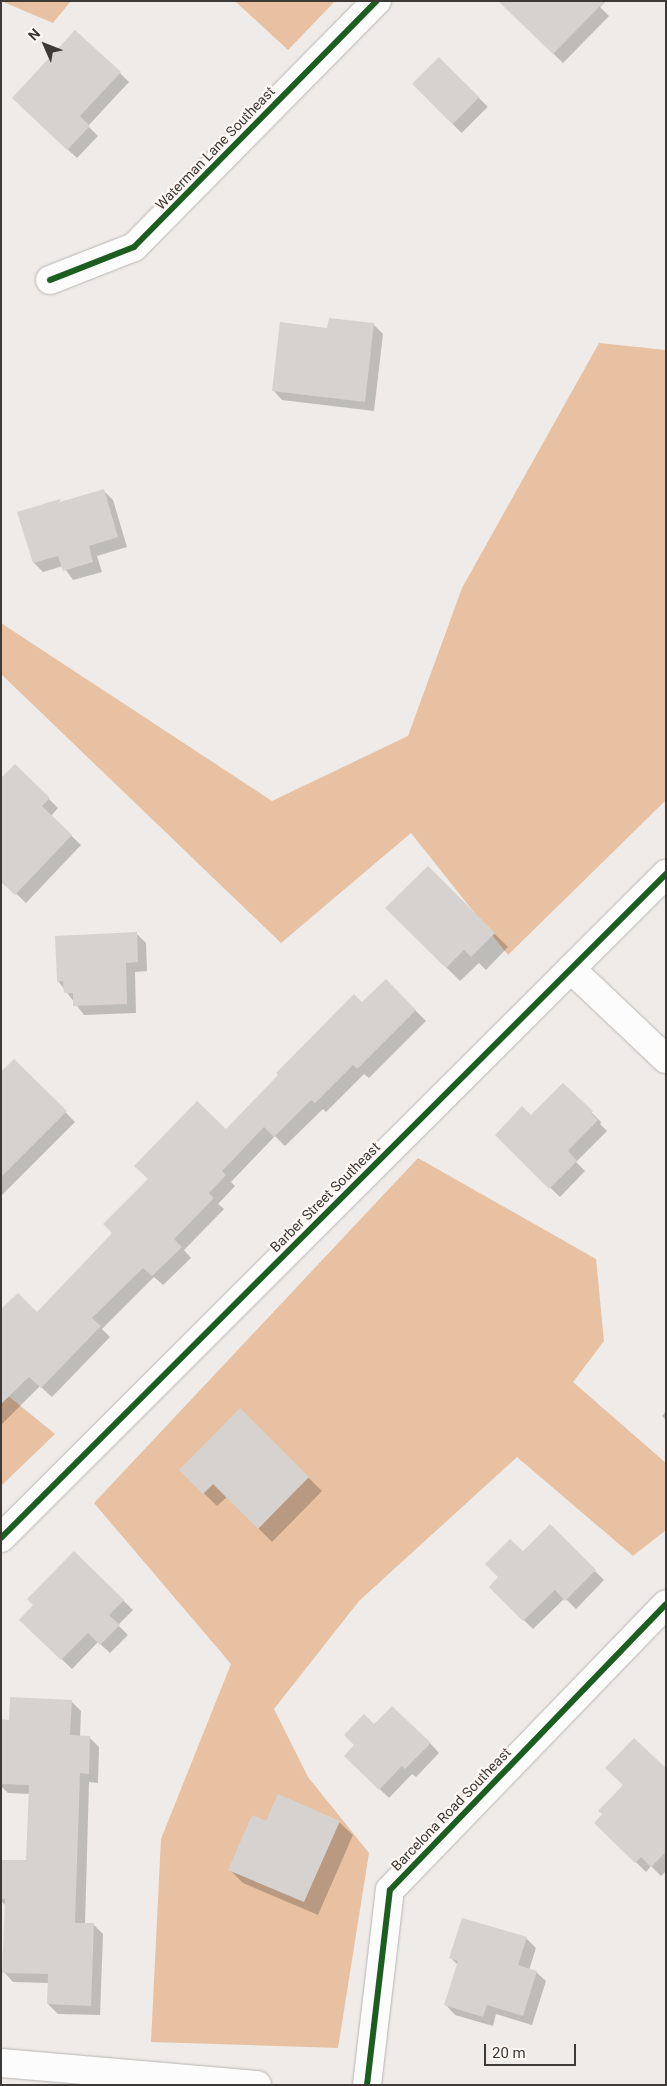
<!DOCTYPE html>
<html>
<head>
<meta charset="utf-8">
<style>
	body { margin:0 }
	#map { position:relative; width:667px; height:2086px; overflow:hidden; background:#eeebe8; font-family:Roboto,sans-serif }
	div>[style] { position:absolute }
	.forest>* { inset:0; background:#e8c1a2 }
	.shadow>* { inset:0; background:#0003; transform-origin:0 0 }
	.building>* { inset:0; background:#d5d2d0; transform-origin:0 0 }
	.roads { filter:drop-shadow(0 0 1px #b8b6b3) drop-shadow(0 0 1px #b8b6b3) }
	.minor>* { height:28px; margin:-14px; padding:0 14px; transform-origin:14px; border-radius:14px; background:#fcfcfc }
	.cycleway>* { height:6px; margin:-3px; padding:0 3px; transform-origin:3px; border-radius:3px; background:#1b5e20 }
	span { translate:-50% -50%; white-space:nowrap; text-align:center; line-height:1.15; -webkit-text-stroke:4.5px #fff7f2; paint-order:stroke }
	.street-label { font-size:14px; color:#3c3937 }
	.frame { position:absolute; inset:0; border:2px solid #3c3937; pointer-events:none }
	.north { position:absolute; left:20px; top:20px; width:50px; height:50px; -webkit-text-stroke:4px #fff7f2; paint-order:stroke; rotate:314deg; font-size:14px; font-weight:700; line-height:20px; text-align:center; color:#3c3937 }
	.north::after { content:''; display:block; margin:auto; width:18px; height:22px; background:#3c3937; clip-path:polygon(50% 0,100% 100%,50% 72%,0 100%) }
	.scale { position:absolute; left:484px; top:2044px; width:92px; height:22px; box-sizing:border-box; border:2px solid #3c3937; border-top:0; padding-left:6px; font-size:15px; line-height:18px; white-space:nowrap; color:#3c3937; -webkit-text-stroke:4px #fff7f2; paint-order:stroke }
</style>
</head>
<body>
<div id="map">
	<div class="forest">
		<i style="clip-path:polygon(1px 1px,71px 1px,53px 23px)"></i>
		<i style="clip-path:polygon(235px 1px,335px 1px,288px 50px)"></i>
		<i style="clip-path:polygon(599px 343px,666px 350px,666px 800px,508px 955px,411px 833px,281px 943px,1px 674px,1px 623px,272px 801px,408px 736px,462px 588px)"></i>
		<i style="clip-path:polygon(418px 1158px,596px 1259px,604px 1341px,573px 1382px,666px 1463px,666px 1530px,633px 1556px,517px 1457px,359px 1601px,274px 1709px,308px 1777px,369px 1853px,338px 2048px,151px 2042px,161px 1839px,231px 1664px,94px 1503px)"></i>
		<i style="clip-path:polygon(1px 1390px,55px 1434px,1px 1486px)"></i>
	</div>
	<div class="shadow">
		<i style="clip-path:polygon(514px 1px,606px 1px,600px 7px,609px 16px,563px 63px,507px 9px)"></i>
		<i style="left:439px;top:58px;width:69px;height:37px;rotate:45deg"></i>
		<i style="clip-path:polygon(120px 73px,129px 82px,88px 126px,98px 136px,77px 158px,23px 108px)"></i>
		<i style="clip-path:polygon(373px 324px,383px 334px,374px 411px,282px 400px,273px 390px,328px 329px)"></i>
		<i style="clip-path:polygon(103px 490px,113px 500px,127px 547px,97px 556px,102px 572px,73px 580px,63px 566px,43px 572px,34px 563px,59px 501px,62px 503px)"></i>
		<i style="clip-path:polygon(1px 780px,49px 799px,58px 808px,51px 816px,81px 845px,26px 903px,1px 879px)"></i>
		<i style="clip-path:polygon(428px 868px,508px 947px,486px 970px,479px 963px,460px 981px,387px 908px)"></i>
		<i style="clip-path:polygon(136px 933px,146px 943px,147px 971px,135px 972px,136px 1013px,84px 1015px,58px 981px)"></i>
		<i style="clip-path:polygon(386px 981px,426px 1021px,369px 1078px,364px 1074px,326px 1112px,323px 1109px,285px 1146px,275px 1136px,231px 1182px,235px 1186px,218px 1204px,224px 1209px,184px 1250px,191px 1258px,163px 1285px,154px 1277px,102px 1329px,110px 1337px,52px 1397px,40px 1386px,1px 1425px,1px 1311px,37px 1313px,226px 1131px)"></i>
		<i style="clip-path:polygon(14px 1061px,75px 1122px,1px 1196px,1px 1074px)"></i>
		<i style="clip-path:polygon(563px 1084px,601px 1122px,600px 1124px,607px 1131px,576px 1162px,585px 1171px,560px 1197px,496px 1135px,531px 1117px)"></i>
		<i style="clip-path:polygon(240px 1410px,322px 1491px,272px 1542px,227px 1497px,217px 1506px,180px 1470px)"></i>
		<i style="clip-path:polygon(666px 1411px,666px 1420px,662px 1416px)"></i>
		<i style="clip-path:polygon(550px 1526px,604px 1580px,576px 1609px,565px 1598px,533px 1629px,490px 1587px)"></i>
		<i style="clip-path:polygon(74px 1552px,133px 1610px,118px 1625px,128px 1635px,110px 1653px,98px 1642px,72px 1669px,21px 1620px,35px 1606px)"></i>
		<i style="clip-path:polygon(71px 1701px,81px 1711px,80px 1737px,89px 1737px,99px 1747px,98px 1783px,89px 1782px,85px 1924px,94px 1925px,103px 1934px,100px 2015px,58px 2014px,48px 2004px,49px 1983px,13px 1982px,4px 1972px,6px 1906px,1px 1901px,1px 1861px,27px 1861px,30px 1794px,8px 1793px,1px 1786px,1px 1742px,10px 1721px)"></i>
		<i style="clip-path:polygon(374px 1725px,430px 1743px,439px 1753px,416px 1777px,412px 1774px,389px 1798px,345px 1756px)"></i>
		<i style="clip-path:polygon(666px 1770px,666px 1871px,661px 1876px,651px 1866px,646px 1872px,596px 1823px)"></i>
		<i style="clip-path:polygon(339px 1822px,353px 1835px,318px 1915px,243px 1883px,230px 1870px,266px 1823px)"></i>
		<i style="clip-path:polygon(463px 1919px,527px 1939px,536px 1948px,529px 1970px,536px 1972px,546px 1981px,532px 2025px,496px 2014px,493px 2026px,455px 2015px,446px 2005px,458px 1965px,451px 1958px)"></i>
	</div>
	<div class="building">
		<i style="clip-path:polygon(498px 1px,605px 1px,553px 54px)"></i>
		<i style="clip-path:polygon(75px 30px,121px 72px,80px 116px,90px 126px,67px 150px,12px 98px)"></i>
		<i style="left:439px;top:57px;width:57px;height:38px;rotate:45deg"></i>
		<i style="clip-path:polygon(329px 318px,374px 323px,365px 402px,272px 391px,280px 322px,327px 328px)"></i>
		<i style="clip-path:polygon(104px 489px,118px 537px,89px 546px,93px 562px,63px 571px,58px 556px,33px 563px,17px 512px,60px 499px,60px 502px)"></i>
		<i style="clip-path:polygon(15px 764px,50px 798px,42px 806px,72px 835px,15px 895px,1px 882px,1px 778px)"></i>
		<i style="clip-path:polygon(428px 866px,495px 933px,471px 957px,464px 950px,446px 968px,385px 908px)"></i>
		<i style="clip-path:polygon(137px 932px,138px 962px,126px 963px,127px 1004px,73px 1006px,73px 993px,64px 993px,63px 981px,57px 982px,55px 936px)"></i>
		<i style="clip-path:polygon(386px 979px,416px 1010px,357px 1069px,353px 1065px,315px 1103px,311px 1100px,274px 1137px,264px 1127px,222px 1171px,226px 1175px,209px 1193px,214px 1198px,174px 1239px,182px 1247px,152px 1276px,143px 1268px,92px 1318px,101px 1326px,41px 1388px,29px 1377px,1px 1404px,1px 1309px,18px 1293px,37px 1312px,78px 1269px,112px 1233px,103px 1224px,148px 1179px,134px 1166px,197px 1101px,226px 1129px,278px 1075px,276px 1073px,354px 994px,362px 1002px)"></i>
		<i style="clip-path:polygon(14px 1059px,67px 1111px,1px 1177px,1px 1072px)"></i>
		<i style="clip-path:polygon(563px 1083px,593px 1111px,591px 1113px,598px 1120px,568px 1151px,577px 1161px,549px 1189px,495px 1135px,522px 1106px,531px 1115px)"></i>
		<i style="clip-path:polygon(240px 1408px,309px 1477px,258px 1529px,213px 1484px,203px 1494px,179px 1470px)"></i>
		<i style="clip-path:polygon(550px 1524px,596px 1570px,565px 1601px,555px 1590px,523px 1621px,489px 1587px,498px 1577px,485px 1564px,510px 1539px,523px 1551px)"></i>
		<i style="clip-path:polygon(74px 1551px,124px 1600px,109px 1615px,120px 1625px,100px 1645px,88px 1633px,61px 1660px,19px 1620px,33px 1605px,27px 1599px)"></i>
		<i style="clip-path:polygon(10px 1697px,72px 1700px,70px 1735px,90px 1736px,89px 1774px,80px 1773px,75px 1923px,94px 1923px,91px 2006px,47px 2004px,48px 1974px,2px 1973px,5px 1899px,1px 1899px,1px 1860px,26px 1860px,29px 1785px,1px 1784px,1px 1719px,9px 1720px)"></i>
		<i style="clip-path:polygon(392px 1706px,431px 1743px,405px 1769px,402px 1766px,379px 1790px,344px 1756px,354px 1745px,344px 1735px,364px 1714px,374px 1724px)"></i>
		<i style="clip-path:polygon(634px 1738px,666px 1768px,666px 1852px,651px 1867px,641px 1857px,635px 1863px,594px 1823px,602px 1814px,598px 1811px,623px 1785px,605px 1768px)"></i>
		<i style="clip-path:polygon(278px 1794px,340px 1821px,304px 1902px,228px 1870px,252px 1815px,266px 1821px)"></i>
		<i style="clip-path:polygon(462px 1918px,527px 1937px,518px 1965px,537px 1971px,523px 2016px,487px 2005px,483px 2017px,444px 2005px,458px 1961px,449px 1958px)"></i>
	</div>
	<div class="roads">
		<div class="minor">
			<i style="left:50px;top:280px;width:90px;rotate:-21.4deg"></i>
			<i style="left:134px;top:247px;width:346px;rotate:-45.4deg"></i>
			<i style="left:571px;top:969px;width:131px;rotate:43.5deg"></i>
			<i style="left:1px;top:1538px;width:940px;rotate:-44.96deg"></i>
			<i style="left:1px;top:2063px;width:257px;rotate:4.9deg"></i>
			<i style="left:367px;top:2085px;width:196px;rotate:-83.3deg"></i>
			<i style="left:390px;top:1890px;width:397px;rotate:-46deg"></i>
		</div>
	</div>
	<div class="cycleway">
		<i style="left:50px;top:280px;width:90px;rotate:-21.4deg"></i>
		<i style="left:134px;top:247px;width:346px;rotate:-45.4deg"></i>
		<i style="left:1px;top:1538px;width:940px;rotate:-44.96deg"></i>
		<i style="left:367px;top:2085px;width:196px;rotate:-83.3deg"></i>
		<i style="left:390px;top:1890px;width:397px;rotate:-46deg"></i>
	</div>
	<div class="street-label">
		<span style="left:215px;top:148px;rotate:-46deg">Waterman Lane Southeast</span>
		<span style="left:325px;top:1197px;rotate:-45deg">Barber Street Southeast</span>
		<span style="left:451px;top:1809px;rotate:-46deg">Barcelona Road Southeast</span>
	</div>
	<div class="frame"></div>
	<div class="north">N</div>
	<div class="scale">20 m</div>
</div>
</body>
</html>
